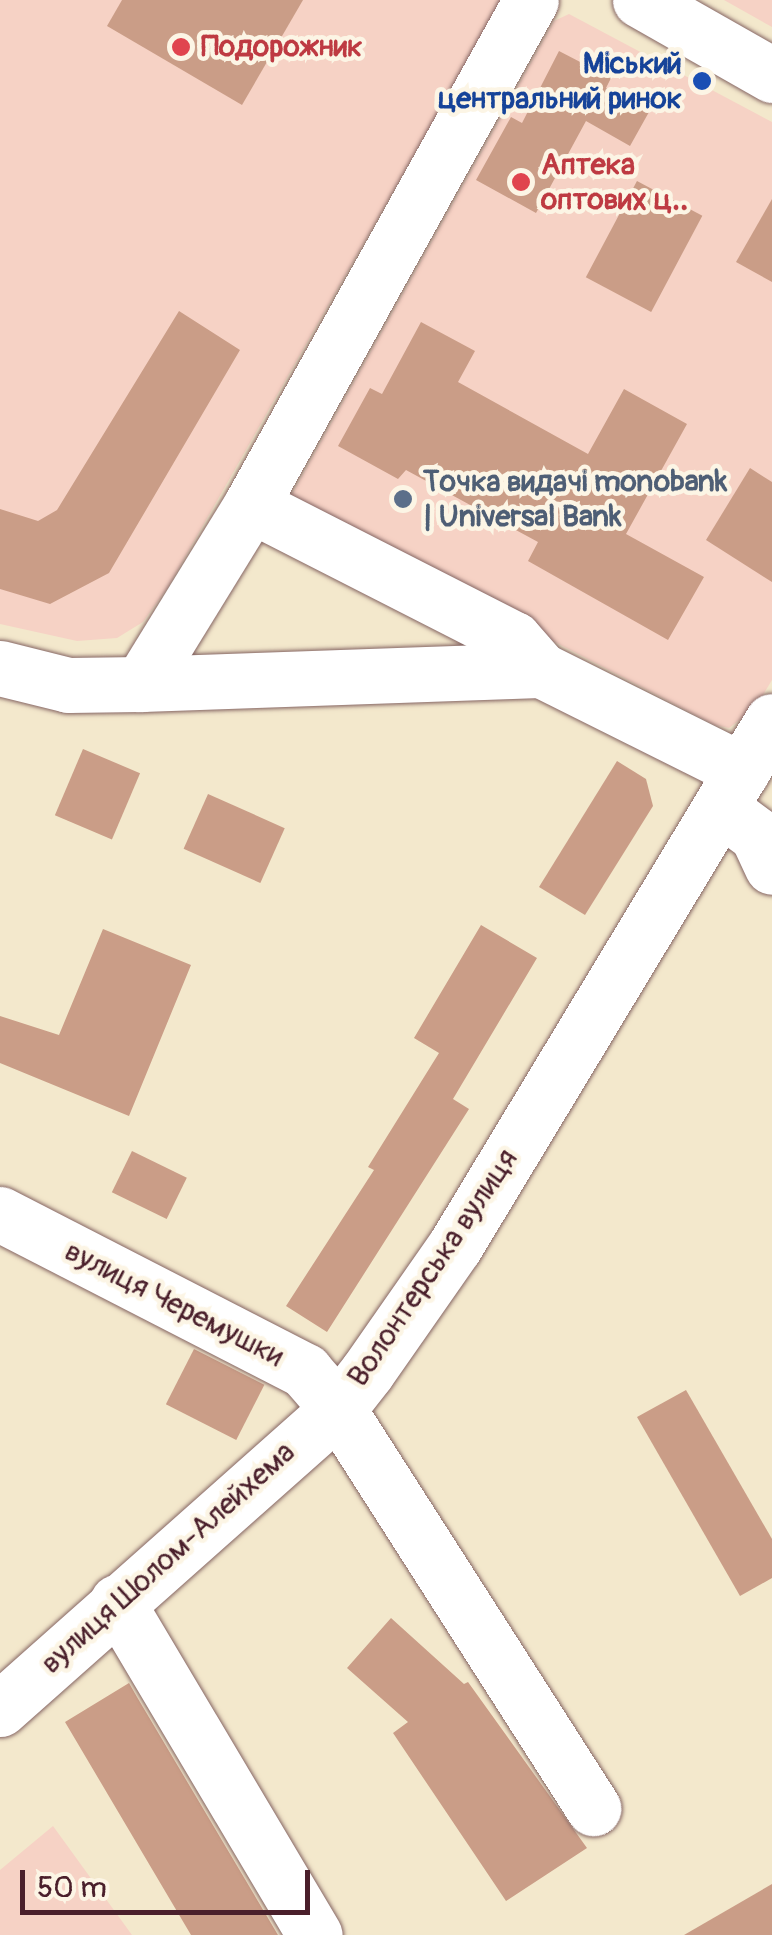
<!DOCTYPE html>
<html>
<head>
<meta charset="utf-8">
<style>
	body { margin:0 }
	#map { position:relative; width:772px; height:1935px; overflow:hidden; background:#f3e8cc; font-family:Pangolin,sans-serif }
	div>[style] { position:absolute }
	.built>* { inset:0; background:#f6d2c5 }
	.building>* { inset:0; background:#ca9d87; transform-origin:0 0 }
	.roads { filter:drop-shadow(0 0 2px #856563) drop-shadow(0 0 2px #856563) }
	.minor>* { height:55px; margin:-27.5px; padding:0 27.5px; transform-origin:27.5px; border-radius:27.5px; background:#fff }
	.dots>* { width:28px; height:28px; translate:-50% -50%; box-sizing:border-box; border:5px solid #fcf5e5; border-radius:50% }
	span { translate:-50% -50%; white-space:nowrap; text-align:center; line-height:1.15; -webkit-text-stroke:9px #fcf5e5; paint-order:stroke }
	.health-label { font-size:30px; color:#be3a42; font-weight:700 }
	.left { translate:0 -50%; text-align:left }
	.transit-label { font-size:30px; color:#164399; font-weight:700 }
	.right { translate:-100% -50%; text-align:right }
	.service-label { font-size:30px; color:#4e5e75; font-weight:700 }
	.street-label { font-size:30px; color:#4a1f2b }
	.scale { position:absolute; left:20px; top:1870px; width:290px; height:45px; box-sizing:border-box; border:5px solid #4a1f2b; border-top:0; padding-left:12px; font-size:30px; line-height:35px; white-space:nowrap; color:#4a1f2b; -webkit-text-stroke:8px #fcf5e5; paint-order:stroke }
</style>
</head>
<body>
<div id="map">
	<div class="built">
		<i style="clip-path:polygon(0 0,502px 0,168px 587px,143px 622px,117px 638px,77px 641px,0 624px)"></i>
		<i style="clip-path:polygon(724px 0,772px 0,772px 27px)"></i>
		<i style="clip-path:polygon(569px 14px,772px 122px,772px 680px,755px 708px,729px 728px,715px 725px,287px 503px,554px 21px)"></i>
		<i style="clip-path:polygon(53px 1826px,132px 1935px,0 1935px,0 1870px)"></i>
	</div>
	<div class="building">
		<i style="clip-path:polygon(122px 0,303px 0,242px 105px,107px 26px)"></i>
		<i style="clip-path:polygon(559px 51px,611px 78px,606px 88px,649px 112px,630px 146px,586px 121px,536px 213px,476px 180px,511px 117px,522px 123px)"></i>
		<i style="left:637px;top:181px;width:74px;height:109px;rotate:28deg"></i>
		<i style="clip-path:polygon(772px 199px,772px 282px,736px 262px)"></i>
		<i style="clip-path:polygon(179px 311px,240px 350px,109px 573px,50px 604px,0 589px,0 509px,38px 521px,57px 510px)"></i>
		<i style="clip-path:polygon(421px 322px,475px 351px,458px 382px,588px 454px,624px 389px,687px 424px,626px 534px,704px 577px,668px 640px,528px 561px,538px 542px,406px 470px,398px 479px,338px 446px,370px 388px,382px 394px)"></i>
		<i style="clip-path:polygon(750px 468px,772px 482px,772px 582px,706px 540px)"></i>
		<i style="left:83px;top:749px;width:62px;height:72px;rotate:23deg"></i>
		<i style="clip-path:polygon(617px 761px,646px 779px,653px 806px,585px 915px,539px 887px)"></i>
		<i style="left:208px;top:794px;width:84px;height:60px;rotate:24deg"></i>
		<i style="clip-path:polygon(481px 925px,537px 958px,453px 1099px,469px 1109px,327px 1332px,286px 1306px,374px 1170px,368px 1167px,439px 1053px,414px 1038px)"></i>
		<i style="clip-path:polygon(103px 929px,191px 965px,129px 1116px,0 1063px,0 1016px,59px 1035px)"></i>
		<i style="left:132px;top:1151px;width:61px;height:46px;rotate:26deg"></i>
		<i style="left:194px;top:1349px;width:79px;height:62px;rotate:27deg"></i>
		<i style="clip-path:polygon(686px 1390px,772px 1539px,772px 1578px,740px 1596px,637px 1417px)"></i>
		<i style="clip-path:polygon(391px 1618px,464px 1684px,468px 1682px,587px 1848px,506px 1901px,393px 1733px,408px 1722px,347px 1668px)"></i>
		<i style="clip-path:polygon(129px 1683px,137px 1697px,278px 1935px,191px 1935px,65px 1722px)"></i>
		<i style="clip-path:polygon(772px 1884px,772px 1935px,684px 1935px)"></i>
	</div>
	<div class="roads">
		<div class="minor">
			<i style="left:640px;top:0;width:152px;rotate:29.6deg"></i>
			<i style="left:251px;top:505px;width:295px;rotate:27deg"></i>
			<i style="left:514px;top:639px;width:41px;rotate:48.9deg"></i>
			<i style="left:0;top:668px;width:70px;rotate:14deg"></i>
			<i style="left:68px;top:685px;width:73px;rotate:-0.8deg"></i>
			<i style="left:141px;top:684px;width:210px;rotate:-58.4deg"></i>
			<i style="left:251px;top:505px;width:577px;rotate:-60.99deg"></i>
			<i style="left:141px;top:684px;width:400px;rotate:-2deg"></i>
			<i style="left:541px;top:670px;width:225px;rotate:26.5deg"></i>
			<i style="left:722px;top:809px;width:44px;rotate:36.6deg"></i>
			<i style="left:757px;top:835px;width:35px;rotate:65deg"></i>
			<i style="left:0;top:1214px;width:343px;rotate:27.2deg"></i>
			<i style="left:305px;top:1371px;width:50px;rotate:49deg"></i>
			<i style="left:338px;top:1409px;width:474px;rotate:57.4deg"></i>
			<i style="left:117px;top:1602px;width:387px;rotate:59.3deg"></i>
			<i style="left:0;top:1709px;width:452px;rotate:-41.6deg"></i>
			<i style="left:338px;top:1409px;width:47px;rotate:-51.9deg"></i>
			<i style="left:367px;top:1372px;width:154px;rotate:-55.1deg"></i>
			<i style="left:455px;top:1246px;width:613px;rotate:-58.88deg"></i>
		</div>
	</div>
	<div class="dots">
		<i style="left:181px;top:47px;background:#e0444e"></i>
		<i style="left:702px;top:81px;background:#1a4fb4"></i>
		<i style="left:521px;top:182px;background:#e0444e"></i>
		<i style="left:403px;top:499px;background:#5c6f8a"></i>
	</div>
	<div class="health-label">
		<span class="left" style="left:201px;top:47px">Подорожник</span>
		<span class="left" style="left:541px;top:182px">Аптека<br>оптових ц‥</span>
	</div>
	<div class="transit-label">
		<span class="right" style="left:682px;top:81px">Міський<br>центральний ринок</span>
	</div>
	<div class="service-label">
		<span class="left" style="left:423px;top:499px">Точка видачі monobank<br>| Universal Bank</span>
	</div>
	<div class="street-label">
		<span style="left:433px;top:1268px;rotate:-56deg">Волонтерська вулиця</span>
		<span style="left:174px;top:1304px;rotate:27deg">вулиця Черемушки</span>
		<span style="left:168px;top:1558px;rotate:-42deg">вулиця Шолом-Алейхема</span>
	</div>
	<div class="scale">50 m</div>
</div>
</body>
</html>
